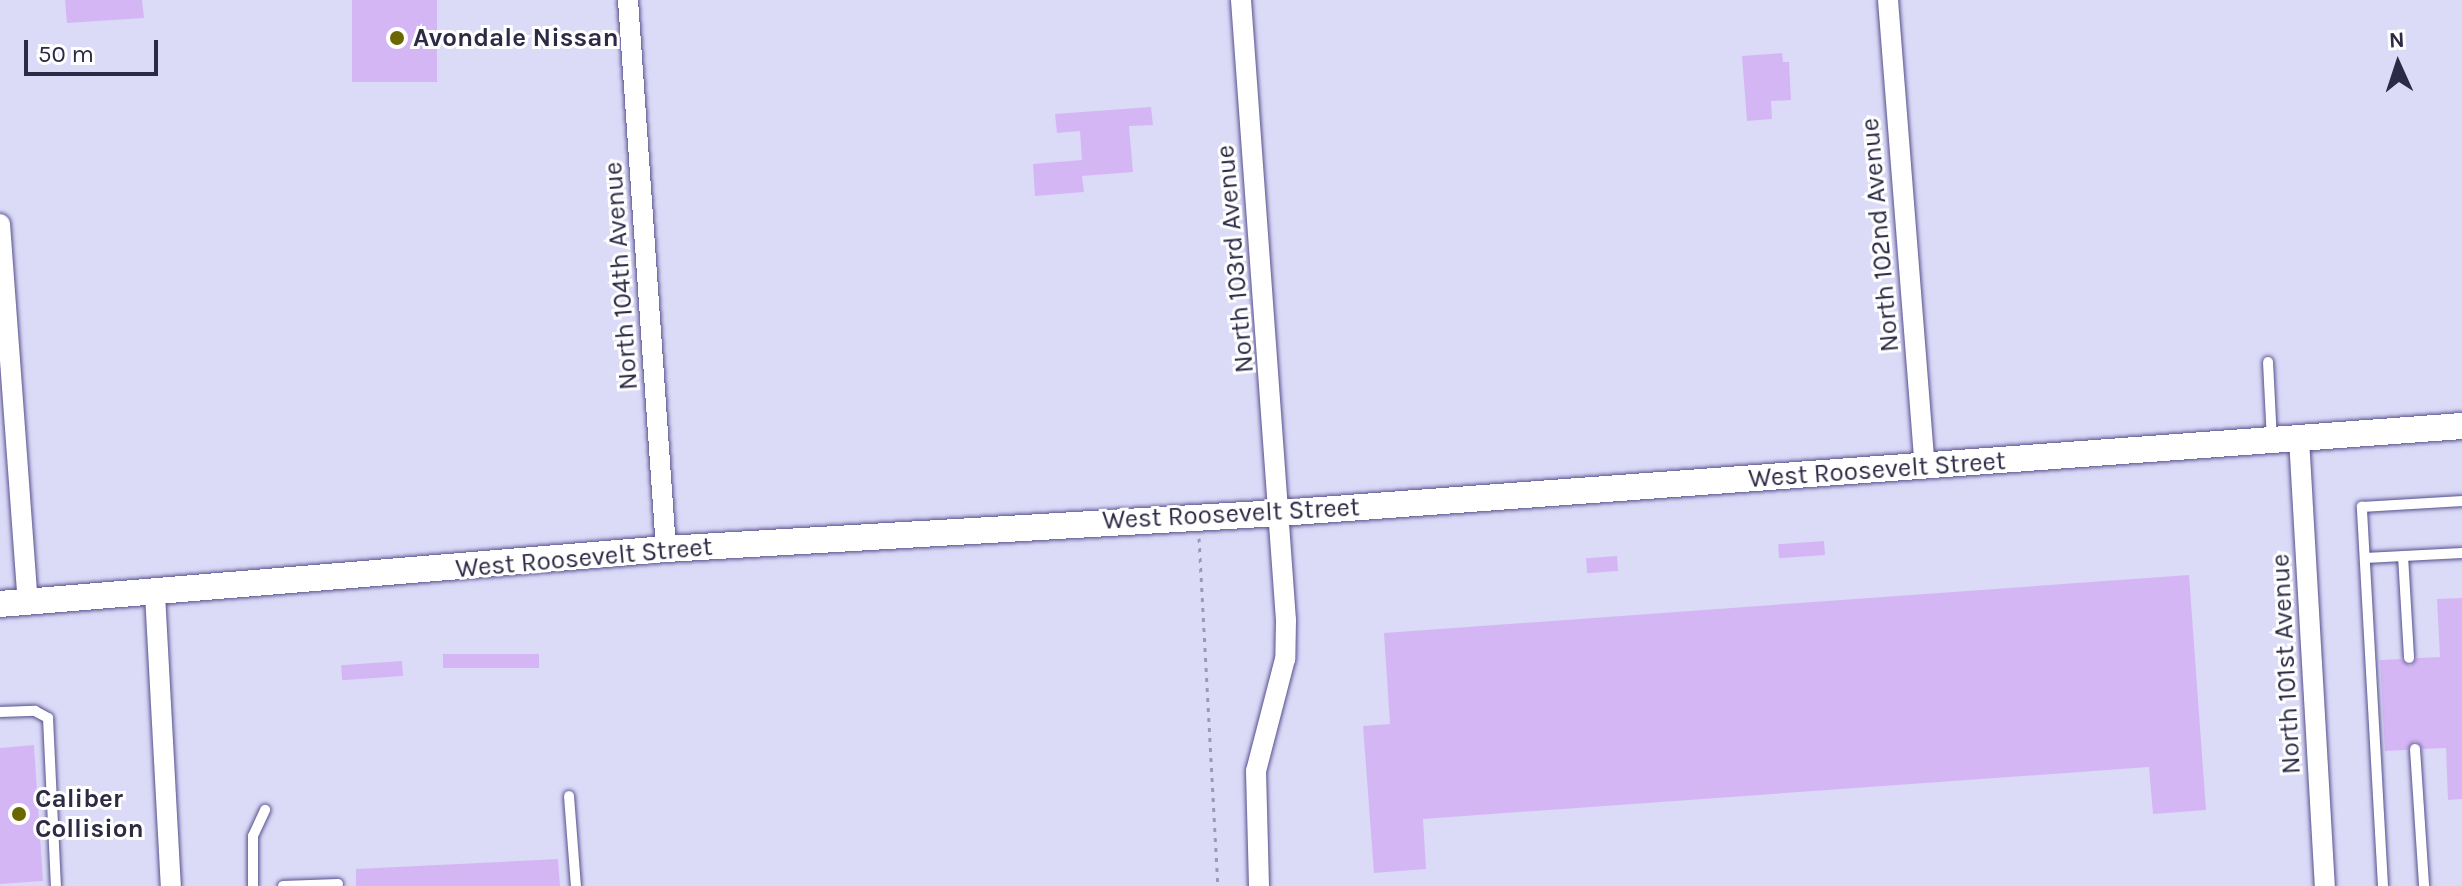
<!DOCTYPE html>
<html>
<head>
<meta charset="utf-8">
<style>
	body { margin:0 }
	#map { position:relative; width:2462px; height:886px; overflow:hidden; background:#dbdbf8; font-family:Karla,sans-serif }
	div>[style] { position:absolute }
	.building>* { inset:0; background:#d5b6f5; transform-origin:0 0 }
	.path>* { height:3px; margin-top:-1.5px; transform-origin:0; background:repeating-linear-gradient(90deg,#9b9ab6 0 4px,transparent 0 10px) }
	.roads { filter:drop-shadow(0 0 2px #564f8d) drop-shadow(0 0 2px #564f8d) }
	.service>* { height:10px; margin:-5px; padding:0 5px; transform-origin:5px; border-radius:5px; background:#fff }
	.minor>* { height:20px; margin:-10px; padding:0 10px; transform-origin:10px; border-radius:10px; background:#fff }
	.tertiary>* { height:26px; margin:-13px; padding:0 13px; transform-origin:13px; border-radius:13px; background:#fff }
	.dots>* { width:22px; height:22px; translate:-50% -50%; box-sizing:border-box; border:4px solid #fff; border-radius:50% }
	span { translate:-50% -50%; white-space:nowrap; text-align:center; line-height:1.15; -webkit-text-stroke:6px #fff; paint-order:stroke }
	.poi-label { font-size:26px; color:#2c2a45; font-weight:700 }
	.left { translate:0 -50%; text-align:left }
	.street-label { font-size:26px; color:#2c2a45 }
	.north { position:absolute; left:2358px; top:24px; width:80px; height:80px; -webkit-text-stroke:6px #fff; paint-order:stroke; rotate:357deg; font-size:22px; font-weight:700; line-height:32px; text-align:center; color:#2c2a45 }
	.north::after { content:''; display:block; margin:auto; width:28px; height:36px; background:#2c2a45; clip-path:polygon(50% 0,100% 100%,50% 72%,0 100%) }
	.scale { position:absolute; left:24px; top:40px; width:134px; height:36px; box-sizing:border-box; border:4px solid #2c2a45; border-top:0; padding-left:10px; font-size:24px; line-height:28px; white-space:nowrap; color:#2c2a45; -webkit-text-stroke:6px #fff; paint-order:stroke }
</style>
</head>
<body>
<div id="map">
	<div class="building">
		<i style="clip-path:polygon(65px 0,142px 0,144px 18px,67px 23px)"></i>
		<i style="left:352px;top:0;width:85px;height:82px"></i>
		<i style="clip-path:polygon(1782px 53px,1783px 62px,1789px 62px,1791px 100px,1771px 101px,1772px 119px,1747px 121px,1742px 56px)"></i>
		<i style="clip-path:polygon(1151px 107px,1153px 125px,1129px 126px,1133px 172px,1082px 176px,1084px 192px,1035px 196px,1033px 164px,1082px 160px,1080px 131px,1057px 133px,1055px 114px)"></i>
		<i style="left:1824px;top:541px;width:14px;height:46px;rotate:86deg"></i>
		<i style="left:1617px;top:556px;width:15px;height:31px;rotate:86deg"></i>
		<i style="clip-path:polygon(2189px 575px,2206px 810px,2153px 814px,2149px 767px,1423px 819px,1426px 869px,1374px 873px,1363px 726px,1390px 724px,1384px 633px)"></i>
		<i style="clip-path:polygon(2462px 598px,2462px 799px,2448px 800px,2446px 748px,2423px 749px,2415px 741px,2407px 750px,2385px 751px,2380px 660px,2401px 659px,2410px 666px,2417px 658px,2440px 657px,2437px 599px)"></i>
		<i style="left:539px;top:654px;width:14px;height:96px;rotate:90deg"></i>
		<i style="left:402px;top:661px;width:15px;height:61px;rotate:86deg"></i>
		<i style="clip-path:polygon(34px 745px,43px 881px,0 884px,0 748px)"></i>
		<i style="clip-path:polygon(558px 859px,560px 886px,356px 886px,356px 869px)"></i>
	</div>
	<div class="path">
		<i style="left:1199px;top:538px;width:349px;rotate:86.9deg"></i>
	</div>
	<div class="roads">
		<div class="service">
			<i style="left:2268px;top:362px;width:78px;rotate:87.1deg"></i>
			<i style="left:2403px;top:556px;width:102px;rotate:86.6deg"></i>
			<i style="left:2365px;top:558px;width:97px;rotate:-3deg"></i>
			<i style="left:0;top:712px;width:35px;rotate:-2deg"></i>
			<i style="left:35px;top:711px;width:15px;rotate:28deg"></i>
			<i style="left:48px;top:718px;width:168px;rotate:87.3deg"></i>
			<i style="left:2415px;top:749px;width:137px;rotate:86.2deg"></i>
			<i style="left:569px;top:796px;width:90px;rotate:85.6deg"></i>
			<i style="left:253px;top:886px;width:50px;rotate:-90deg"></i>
			<i style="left:253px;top:836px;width:29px;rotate:-65deg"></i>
			<i style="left:283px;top:886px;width:55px;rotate:-2.1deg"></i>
			<i style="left:2383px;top:886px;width:380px;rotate:-93.2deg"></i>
			<i style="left:2362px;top:507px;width:100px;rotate:-3.4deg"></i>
		</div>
		<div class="minor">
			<i style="left:628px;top:0;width:550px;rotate:86.04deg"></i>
			<i style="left:1241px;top:0;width:622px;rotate:85.85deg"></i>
			<i style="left:1286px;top:620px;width:39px;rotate:91deg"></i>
			<i style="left:1285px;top:659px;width:116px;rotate:104.5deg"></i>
			<i style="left:1256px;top:771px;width:115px;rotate:88.5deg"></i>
			<i style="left:1888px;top:0;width:467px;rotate:85.5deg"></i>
			<i style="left:0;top:224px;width:378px;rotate:85.8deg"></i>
			<i style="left:2299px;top:438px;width:449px;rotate:86.7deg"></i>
			<i style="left:155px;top:594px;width:292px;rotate:86.9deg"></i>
		</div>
		<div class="tertiary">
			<i style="left:0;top:604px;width:668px;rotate:-4.72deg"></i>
			<i style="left:666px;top:549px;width:615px;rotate:-3.36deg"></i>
			<i style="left:1280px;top:513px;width:1185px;rotate:-4.21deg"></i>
		</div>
	</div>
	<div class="dots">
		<i style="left:397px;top:38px;background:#6b6700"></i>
		<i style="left:19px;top:814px;background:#6b6700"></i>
	</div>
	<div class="poi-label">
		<span class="left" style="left:413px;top:38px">Avondale Nissan</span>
		<span class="left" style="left:35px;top:814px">Caliber<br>Collision</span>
	</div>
	<div class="street-label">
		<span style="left:1880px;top:235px;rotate:-95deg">North 102nd Avenue</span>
		<span style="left:1235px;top:259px;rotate:-95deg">North 103rd Avenue</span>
		<span style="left:621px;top:276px;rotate:-94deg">North 104th Avenue</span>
		<span style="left:1877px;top:470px;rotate:-4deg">West Roosevelt Street</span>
		<span style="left:1231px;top:514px;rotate:-3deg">West Roosevelt Street</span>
		<span style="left:584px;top:558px;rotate:-5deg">West Roosevelt Street</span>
		<span style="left:2286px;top:664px;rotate:-93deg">North 101st Avenue</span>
	</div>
	<div class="north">N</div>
	<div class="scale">50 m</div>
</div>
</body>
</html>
